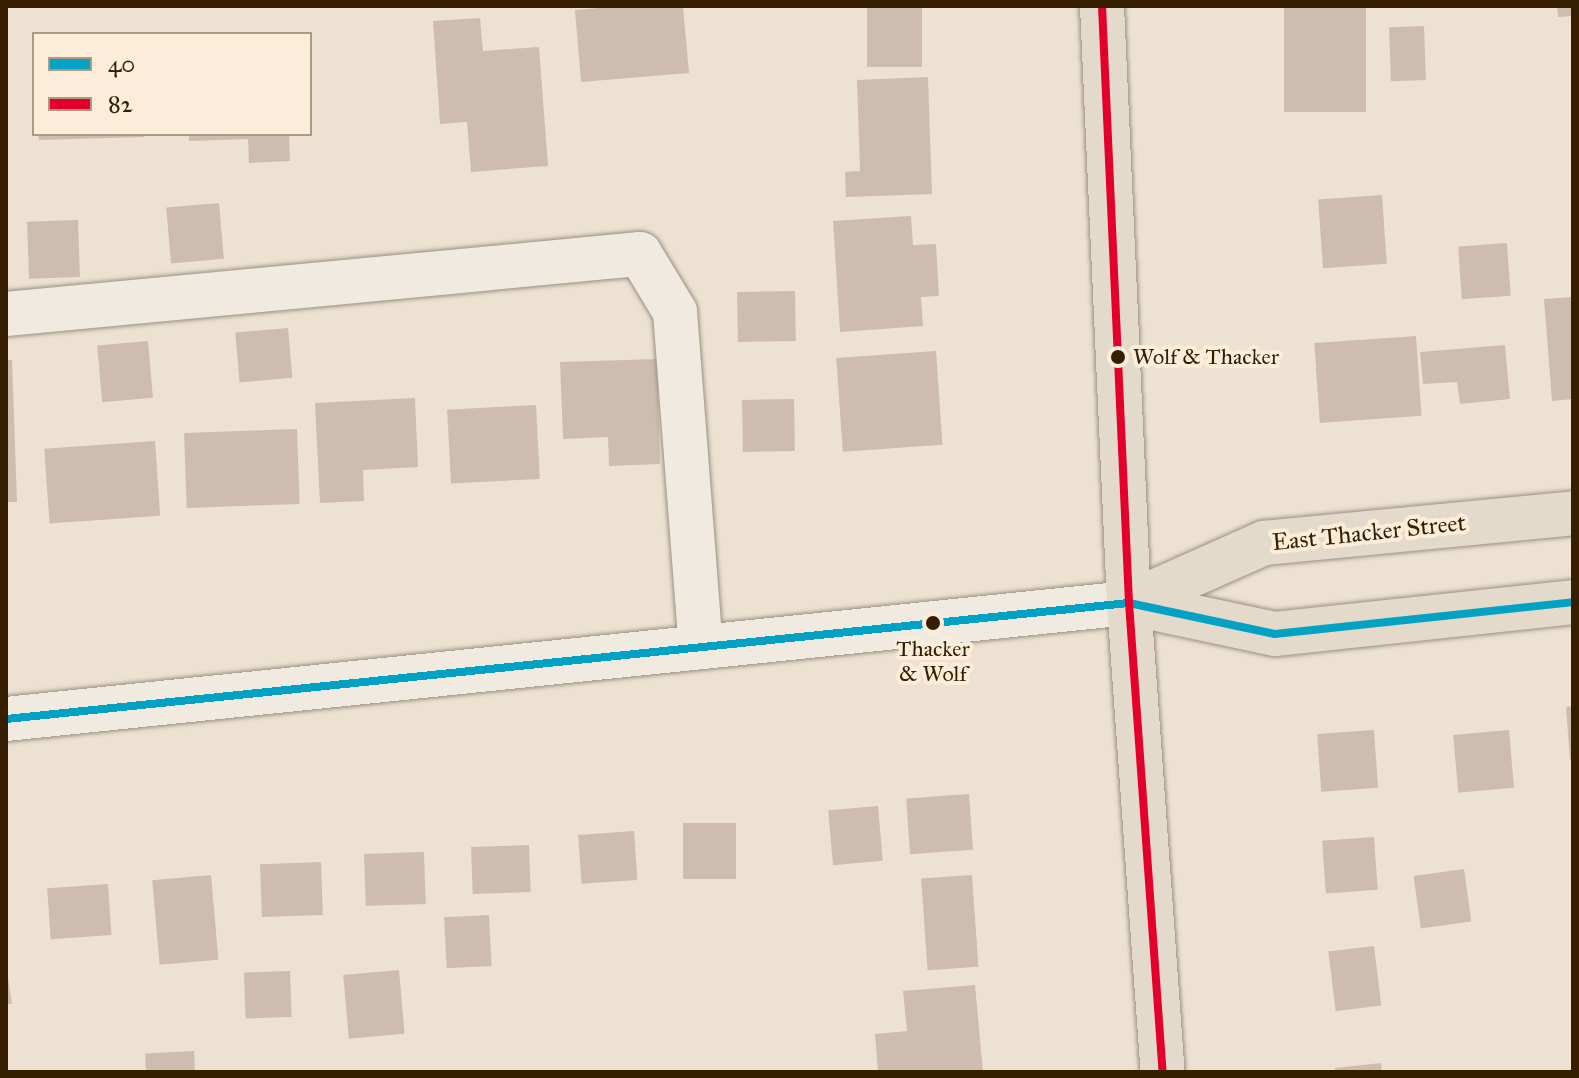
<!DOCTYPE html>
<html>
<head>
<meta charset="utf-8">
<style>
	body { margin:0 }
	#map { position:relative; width:1579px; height:1078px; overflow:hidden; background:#ede2d1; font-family:"IM FELL Great Primer",serif }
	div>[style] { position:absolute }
	.building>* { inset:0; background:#cebdaf; transform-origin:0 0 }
	.roads { filter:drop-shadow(0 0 2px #999083) drop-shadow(0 0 2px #999083) }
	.minor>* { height:44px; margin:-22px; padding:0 22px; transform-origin:22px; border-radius:22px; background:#f0eae1 }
	.major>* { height:44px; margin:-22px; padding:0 22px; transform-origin:22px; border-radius:22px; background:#e3dacb }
	.bus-1>* { height:8px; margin:-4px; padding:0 4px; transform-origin:4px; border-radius:4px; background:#03a2c4 }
	.bus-2>* { height:8px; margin:-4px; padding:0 4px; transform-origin:4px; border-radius:4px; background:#e4002b }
	.dots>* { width:22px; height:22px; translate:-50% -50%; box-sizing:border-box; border:4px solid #fbedd9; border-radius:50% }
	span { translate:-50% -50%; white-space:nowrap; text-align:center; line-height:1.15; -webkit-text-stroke:8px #fbedd9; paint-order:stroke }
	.bus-label { font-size:22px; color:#361f00 }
	.left { translate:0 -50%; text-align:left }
	.street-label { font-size:24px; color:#361f00 }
	.frame { position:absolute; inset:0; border:8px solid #361f00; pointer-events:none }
	.legend { position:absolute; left:32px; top:32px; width:280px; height:104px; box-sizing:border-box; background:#fbedd9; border:2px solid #ac9b82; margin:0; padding:10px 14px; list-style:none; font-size:24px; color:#361f00 }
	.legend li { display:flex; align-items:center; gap:16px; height:40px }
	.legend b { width:40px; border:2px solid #ac9b82 }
</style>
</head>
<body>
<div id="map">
	<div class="building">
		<i style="clip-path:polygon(624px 6px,683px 6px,689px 73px,581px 82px,575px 10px)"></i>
		<i style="left:867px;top:6px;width:55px;height:61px"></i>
		<i style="left:1284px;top:6px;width:82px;height:106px"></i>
		<i style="clip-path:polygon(1557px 6px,1573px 6px,1573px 16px,1558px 17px)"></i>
		<i style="clip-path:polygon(480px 18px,483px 51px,539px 47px,548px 166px,471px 172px,467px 122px,440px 124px,433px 21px)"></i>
		<i style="left:1424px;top:26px;width:54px;height:35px;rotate:88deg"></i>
		<i style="clip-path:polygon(928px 77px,932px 194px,846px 197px,845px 172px,860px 171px,857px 80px)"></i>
		<i style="clip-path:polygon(38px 134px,144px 134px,144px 137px,39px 140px)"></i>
		<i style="clip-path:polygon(189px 134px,289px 134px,290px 161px,249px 163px,248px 139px,189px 141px)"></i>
		<i style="left:1382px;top:195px;width:69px;height:64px;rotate:86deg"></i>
		<i style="left:219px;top:203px;width:56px;height:53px;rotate:85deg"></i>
		<i style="clip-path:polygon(911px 216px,913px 245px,936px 244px,939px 296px,921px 297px,923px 326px,840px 332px,833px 221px)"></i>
		<i style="left:78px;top:220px;width:57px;height:51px;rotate:88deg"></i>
		<i style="left:1507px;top:243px;width:53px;height:49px;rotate:86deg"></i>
		<i style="left:795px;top:291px;width:50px;height:58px;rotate:89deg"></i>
		<i style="clip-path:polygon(1573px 297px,1573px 399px,1552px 401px,1544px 299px)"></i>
		<i style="left:288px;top:328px;width:50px;height:53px;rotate:85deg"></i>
		<i style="left:1416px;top:336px;width:80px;height:102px;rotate:86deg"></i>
		<i style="left:148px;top:341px;width:57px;height:51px;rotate:85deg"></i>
		<i style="clip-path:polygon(1505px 345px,1510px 399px,1460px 404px,1457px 382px,1423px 384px,1420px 352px)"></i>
		<i style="left:936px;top:351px;width:94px;height:100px;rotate:86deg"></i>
		<i style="clip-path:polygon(657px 359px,660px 464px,609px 466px,608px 437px,563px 439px,560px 362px)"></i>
		<i style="clip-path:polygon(6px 360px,12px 360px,17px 502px,6px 502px)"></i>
		<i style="clip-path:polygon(415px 398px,418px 467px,363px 470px,364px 501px,320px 503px,315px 403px)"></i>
		<i style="left:794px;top:399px;width:52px;height:52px;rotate:89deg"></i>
		<i style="left:536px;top:405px;width:74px;height:89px;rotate:87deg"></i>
		<i style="left:297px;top:429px;width:75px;height:113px;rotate:88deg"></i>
		<i style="left:155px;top:441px;width:75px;height:111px;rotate:86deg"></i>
		<i style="clip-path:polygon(1573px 706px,1573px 760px,1570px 760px,1566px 707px)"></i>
		<i style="left:1374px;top:730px;width:58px;height:57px;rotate:86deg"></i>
		<i style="left:1509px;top:730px;width:58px;height:56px;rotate:85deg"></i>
		<i style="left:969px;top:794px;width:56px;height:63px;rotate:86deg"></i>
		<i style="left:878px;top:806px;width:55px;height:50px;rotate:85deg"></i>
		<i style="left:683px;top:823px;width:53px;height:56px"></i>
		<i style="left:634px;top:831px;width:49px;height:56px;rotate:86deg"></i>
		<i style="left:1374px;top:837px;width:53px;height:52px;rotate:86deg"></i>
		<i style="left:529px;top:845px;width:47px;height:58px;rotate:88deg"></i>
		<i style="left:424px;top:852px;width:52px;height:60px;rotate:88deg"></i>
		<i style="left:321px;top:862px;width:53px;height:61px;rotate:88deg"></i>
		<i style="left:1464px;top:869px;width:53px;height:51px;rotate:82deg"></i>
		<i style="left:211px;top:875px;width:85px;height:59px;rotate:85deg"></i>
		<i style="left:972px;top:875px;width:92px;height:51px;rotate:86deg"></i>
		<i style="left:108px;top:884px;width:51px;height:61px;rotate:86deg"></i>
		<i style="left:489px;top:915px;width:51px;height:45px;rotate:87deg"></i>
		<i style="left:1374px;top:946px;width:60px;height:46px;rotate:83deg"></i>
		<i style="clip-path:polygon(6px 964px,12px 1004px,6px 1004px)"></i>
		<i style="left:399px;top:970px;width:64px;height:56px;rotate:85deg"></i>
		<i style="left:290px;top:971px;width:46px;height:46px;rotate:88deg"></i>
		<i style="clip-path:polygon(975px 985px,983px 1072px,878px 1072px,875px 1034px,907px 1031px,903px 991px)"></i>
		<i style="left:194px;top:1051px;width:21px;height:49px;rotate:87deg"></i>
		<i style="clip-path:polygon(1381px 1063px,1382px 1072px,1335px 1072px,1335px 1068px)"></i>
	</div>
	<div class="roads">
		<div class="minor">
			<i style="left:6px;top:314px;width:637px;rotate:-5.41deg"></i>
			<i style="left:640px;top:254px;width:68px;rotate:58.9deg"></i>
			<i style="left:675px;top:312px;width:336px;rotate:85.6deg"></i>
			<i style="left:6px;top:719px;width:1129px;rotate:-5.9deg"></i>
		</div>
		<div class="major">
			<i style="left:1102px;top:6px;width:598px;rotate:87.41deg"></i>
			<i style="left:1129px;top:603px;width:470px;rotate:85.9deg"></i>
			<i style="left:1129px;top:603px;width:148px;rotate:-24deg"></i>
			<i style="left:1264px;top:543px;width:310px;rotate:-5.5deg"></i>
			<i style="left:1129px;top:603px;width:149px;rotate:12deg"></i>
			<i style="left:1275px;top:634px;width:300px;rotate:-6.1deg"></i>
		</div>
	</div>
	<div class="bus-1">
		<i style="left:6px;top:719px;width:1129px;rotate:-5.9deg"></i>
		<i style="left:1129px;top:603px;width:149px;rotate:12deg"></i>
		<i style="left:1275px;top:634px;width:300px;rotate:-6.1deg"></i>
	</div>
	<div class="bus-2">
		<i style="left:1102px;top:6px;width:598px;rotate:87.41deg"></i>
		<i style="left:1129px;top:603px;width:470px;rotate:85.9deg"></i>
	</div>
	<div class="dots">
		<i style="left:1118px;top:357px;background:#361f00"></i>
		<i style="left:933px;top:623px;background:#361f00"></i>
	</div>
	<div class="bus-label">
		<span class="left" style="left:1133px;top:357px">Wolf &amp; Thacker</span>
		<span style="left:933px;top:661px">Thacker<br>&amp; Wolf</span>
	</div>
	<div class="street-label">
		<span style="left:1369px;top:533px;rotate:-6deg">East Thacker Street</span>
	</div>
	<div class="frame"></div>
	<ul class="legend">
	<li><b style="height:10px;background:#03a2c4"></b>40</li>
	<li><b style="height:10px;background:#e4002b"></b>82</li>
	</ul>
</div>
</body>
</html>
